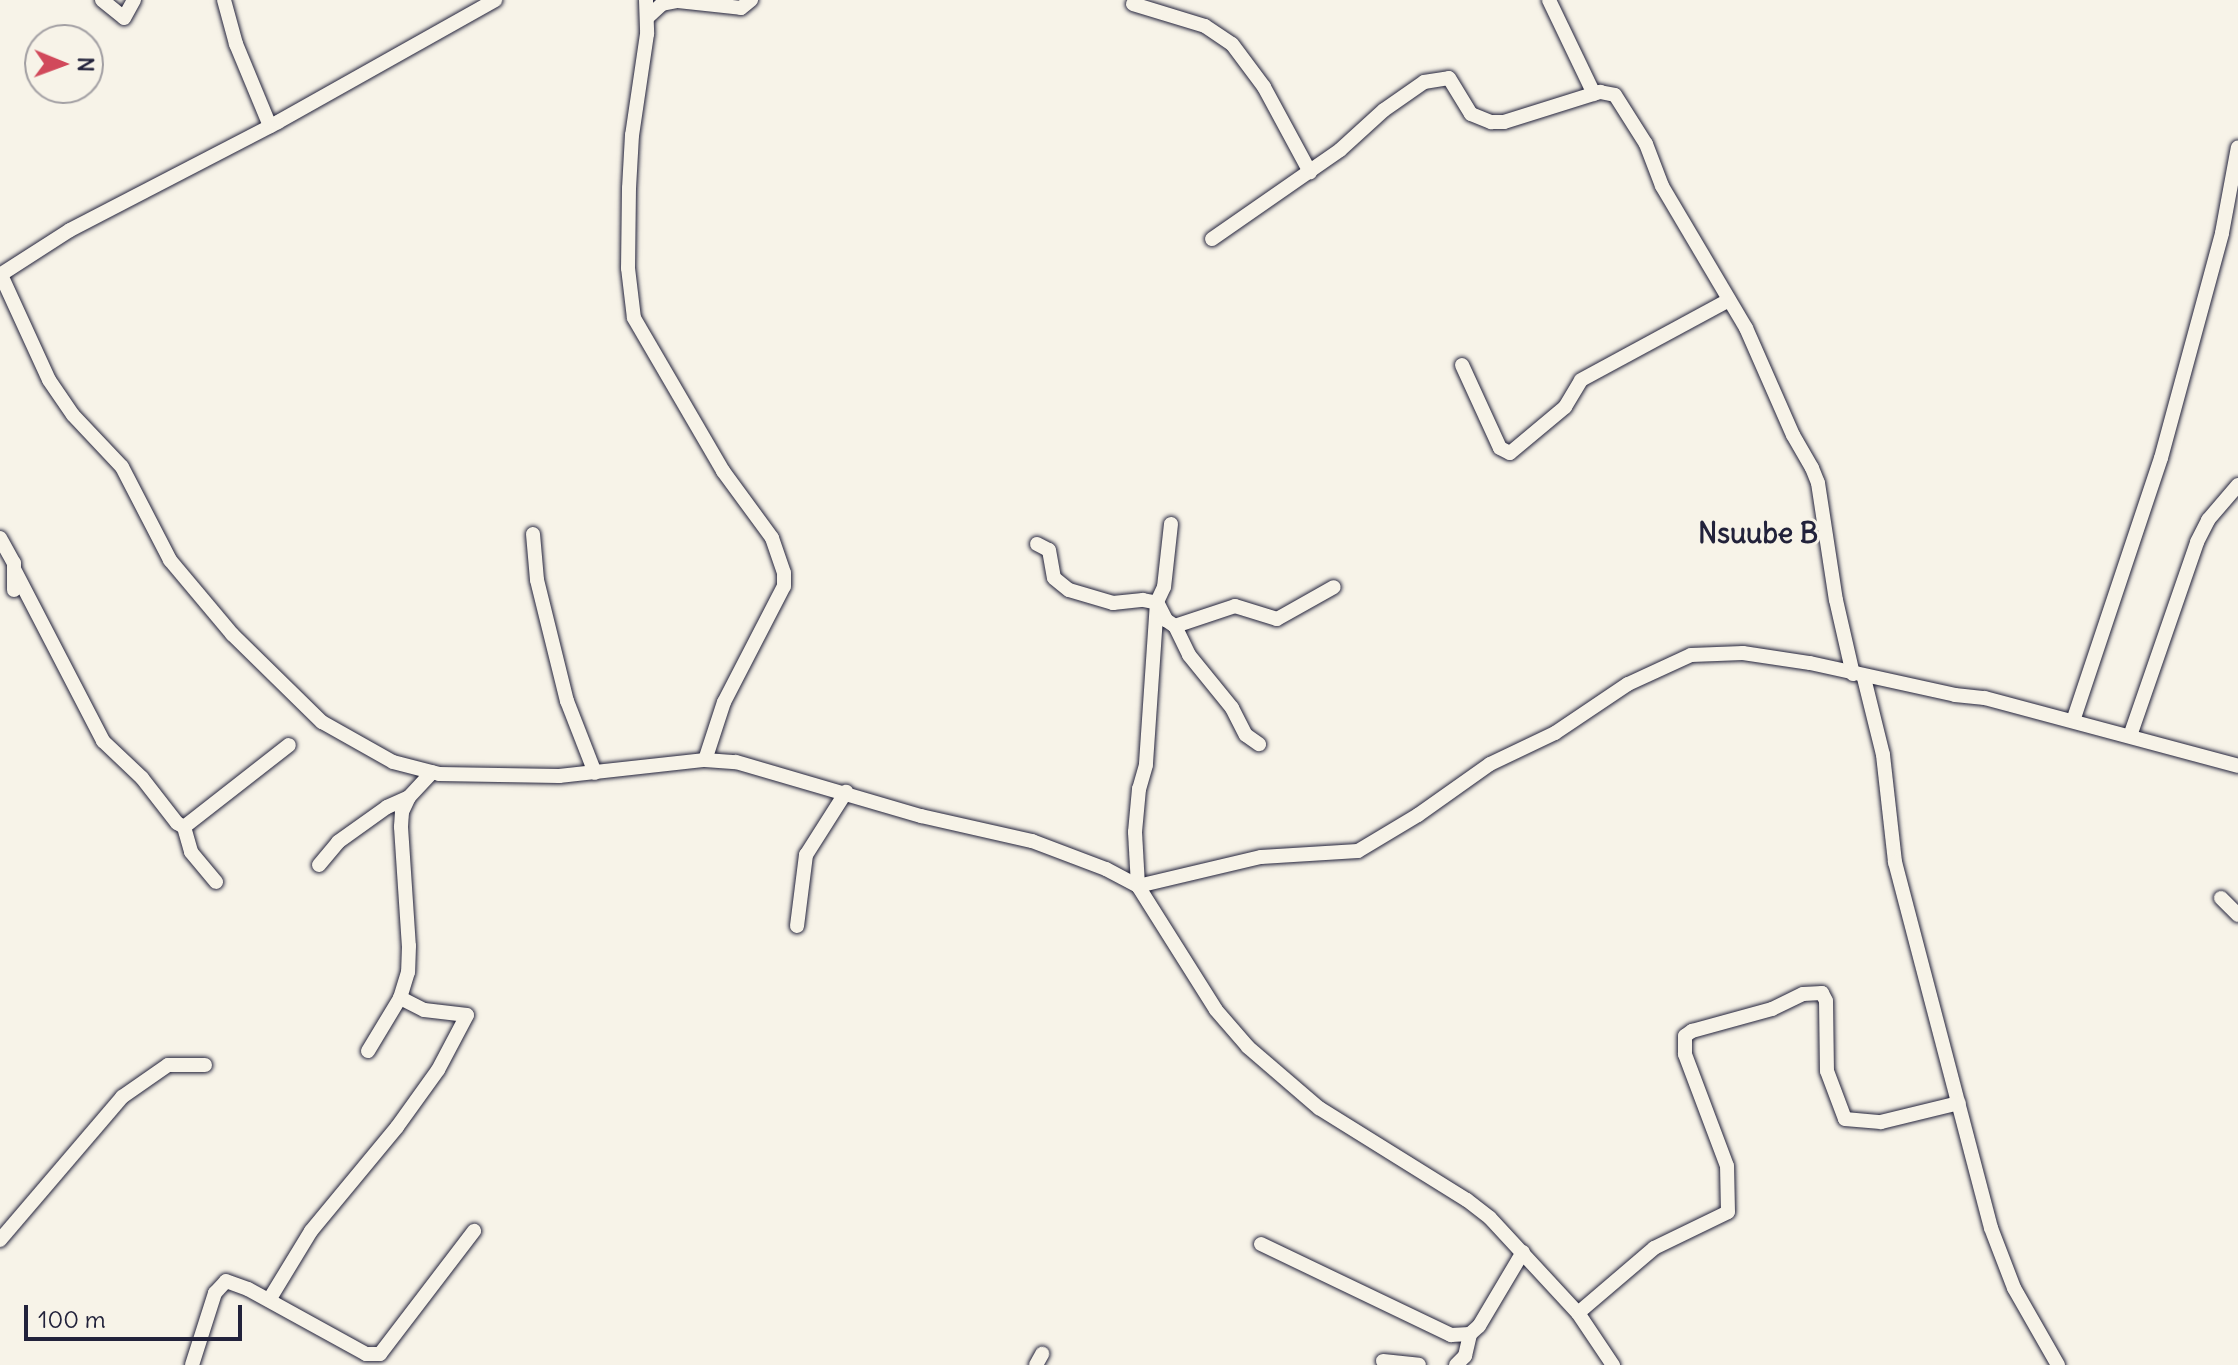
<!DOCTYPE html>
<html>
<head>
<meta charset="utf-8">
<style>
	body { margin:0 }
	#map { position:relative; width:2238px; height:1365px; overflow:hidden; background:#f7f3e8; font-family:Delius,sans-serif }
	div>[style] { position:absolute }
	.roads { filter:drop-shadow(0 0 2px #22223b) drop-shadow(0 0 2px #22223b) }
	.street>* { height:14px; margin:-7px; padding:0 7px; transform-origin:7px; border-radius:7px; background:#f7f3e8 }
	span { translate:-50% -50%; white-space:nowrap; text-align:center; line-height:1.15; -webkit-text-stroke:6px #f7f3e8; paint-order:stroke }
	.quarter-label { font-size:28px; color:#22223b; font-weight:700 }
	.north { position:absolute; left:24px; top:24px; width:80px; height:80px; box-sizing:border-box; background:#f7f3e8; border:2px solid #a29fa3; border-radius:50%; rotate:91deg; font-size:22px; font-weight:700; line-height:32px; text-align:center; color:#22223b }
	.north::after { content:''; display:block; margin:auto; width:28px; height:36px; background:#d1495b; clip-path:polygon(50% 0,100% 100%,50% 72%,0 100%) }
	.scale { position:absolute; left:24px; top:1305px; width:218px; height:36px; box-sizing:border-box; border:4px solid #22223b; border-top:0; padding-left:10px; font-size:24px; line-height:28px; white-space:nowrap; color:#22223b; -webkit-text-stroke:6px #f7f3e8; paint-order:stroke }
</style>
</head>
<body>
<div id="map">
	<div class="roads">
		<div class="street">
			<i style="left:102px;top:0;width:28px;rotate:39deg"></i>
			<i style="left:124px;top:18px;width:21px;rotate:-61deg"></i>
			<i style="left:224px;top:0;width:46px;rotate:74.7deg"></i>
			<i style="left:236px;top:44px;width:89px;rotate:67.5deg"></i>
			<i style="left:646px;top:0;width:34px;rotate:88deg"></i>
			<i style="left:647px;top:34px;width:102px;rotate:98.4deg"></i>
			<i style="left:632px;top:135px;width:53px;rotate:93.2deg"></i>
			<i style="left:629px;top:188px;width:80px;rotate:90.7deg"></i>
			<i style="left:628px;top:268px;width:50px;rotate:83.2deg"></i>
			<i style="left:634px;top:318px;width:177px;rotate:59.8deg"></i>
			<i style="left:723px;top:471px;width:83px;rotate:53.8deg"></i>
			<i style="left:772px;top:538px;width:37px;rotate:71deg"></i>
			<i style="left:784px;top:573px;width:13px;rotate:90deg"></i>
			<i style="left:784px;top:586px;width:131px;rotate:117.3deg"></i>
			<i style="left:724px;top:702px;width:61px;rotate:108.1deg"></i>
			<i style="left:1549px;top:0;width:104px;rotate:64.4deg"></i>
			<i style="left:1133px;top:4px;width:75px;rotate:17deg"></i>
			<i style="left:1205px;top:26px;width:32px;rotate:34deg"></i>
			<i style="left:1232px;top:44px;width:54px;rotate:53.3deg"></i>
			<i style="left:1264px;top:87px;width:97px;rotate:61.6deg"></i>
			<i style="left:648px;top:17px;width:19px;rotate:-43deg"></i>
			<i style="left:662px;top:4px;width:16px;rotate:-11deg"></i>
			<i style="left:678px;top:1px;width:63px;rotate:6.3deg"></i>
			<i style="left:741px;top:8px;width:13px;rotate:-39deg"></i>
			<i style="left:1212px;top:239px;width:156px;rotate:-34.8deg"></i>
			<i style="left:1340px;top:150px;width:59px;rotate:-42.3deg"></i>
			<i style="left:1384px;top:110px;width:49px;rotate:-35deg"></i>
			<i style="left:1424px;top:82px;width:25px;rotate:-9deg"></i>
			<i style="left:1449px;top:78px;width:42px;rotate:58.6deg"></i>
			<i style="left:1471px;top:114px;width:22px;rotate:22deg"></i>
			<i style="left:1491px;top:122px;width:13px"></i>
			<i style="left:1504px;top:122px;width:101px;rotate:-17.4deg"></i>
			<i style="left:1600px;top:92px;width:15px;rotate:11deg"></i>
			<i style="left:1615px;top:95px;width:58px;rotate:57.7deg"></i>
			<i style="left:1646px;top:144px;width:45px;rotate:69.1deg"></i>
			<i style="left:1662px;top:186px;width:165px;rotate:59.4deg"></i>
			<i style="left:1746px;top:328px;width:117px;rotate:66.3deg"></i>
			<i style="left:1793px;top:435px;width:38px;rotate:60deg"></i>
			<i style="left:1812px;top:468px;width:16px;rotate:68deg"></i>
			<i style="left:1818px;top:483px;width:118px;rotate:81.3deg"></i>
			<i style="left:1836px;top:600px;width:76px;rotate:77.1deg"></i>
			<i style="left:0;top:275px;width:83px;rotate:-32.7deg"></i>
			<i style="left:70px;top:230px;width:234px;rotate:-27.4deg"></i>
			<i style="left:278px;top:122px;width:249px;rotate:-29.3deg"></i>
			<i style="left:1px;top:275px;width:115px;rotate:65.4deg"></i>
			<i style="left:49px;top:380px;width:42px;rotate:55.6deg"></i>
			<i style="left:73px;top:415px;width:71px;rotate:46.7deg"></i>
			<i style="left:122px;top:467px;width:105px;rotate:62.7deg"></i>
			<i style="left:170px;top:560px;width:97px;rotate:50deg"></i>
			<i style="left:232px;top:634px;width:126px;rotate:44.4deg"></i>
			<i style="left:322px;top:722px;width:81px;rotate:29.4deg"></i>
			<i style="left:393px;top:762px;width:48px;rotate:14.6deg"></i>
			<i style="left:439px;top:774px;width:120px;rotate:1deg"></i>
			<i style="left:559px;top:776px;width:147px;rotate:-6.3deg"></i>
			<i style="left:705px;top:760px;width:31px;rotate:4deg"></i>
			<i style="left:736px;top:762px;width:193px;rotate:16.3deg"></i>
			<i style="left:921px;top:816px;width:114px;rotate:12.7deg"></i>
			<i style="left:1032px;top:841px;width:79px;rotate:20.7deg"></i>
			<i style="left:1106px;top:869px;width:36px;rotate:28deg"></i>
			<i style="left:1138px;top:886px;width:146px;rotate:57.8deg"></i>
			<i style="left:1216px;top:1010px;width:49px;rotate:49.1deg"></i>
			<i style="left:1248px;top:1047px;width:94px;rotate:40.7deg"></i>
			<i style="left:1319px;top:1108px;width:174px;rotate:31.9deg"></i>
			<i style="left:1467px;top:1200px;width:29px;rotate:38deg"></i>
			<i style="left:1490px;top:1218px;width:129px;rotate:47.2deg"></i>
			<i style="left:1578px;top:1313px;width:63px;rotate:56.1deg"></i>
			<i style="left:1462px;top:365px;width:91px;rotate:65.4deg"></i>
			<i style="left:1500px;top:448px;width:11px;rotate:27deg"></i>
			<i style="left:1510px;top:453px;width:72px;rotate:-39.9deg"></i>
			<i style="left:1565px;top:407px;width:31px;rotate:-59deg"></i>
			<i style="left:1581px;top:380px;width:168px;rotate:-28.4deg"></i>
			<i style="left:1171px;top:524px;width:63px;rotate:96.3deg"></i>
			<i style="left:1164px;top:587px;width:17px;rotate:115deg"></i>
			<i style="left:1157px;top:602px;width:163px;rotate:93.9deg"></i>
			<i style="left:1146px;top:765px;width:25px;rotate:106deg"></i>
			<i style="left:1139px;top:789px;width:43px;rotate:95.3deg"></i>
			<i style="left:1135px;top:832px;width:54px;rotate:86.8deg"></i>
			<i style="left:1138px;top:886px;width:126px;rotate:-13.3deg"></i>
			<i style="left:1261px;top:857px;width:97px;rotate:-3.5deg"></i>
			<i style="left:1358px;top:851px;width:70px;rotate:-31deg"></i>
			<i style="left:1418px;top:815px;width:88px;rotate:-35.3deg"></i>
			<i style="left:1490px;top:764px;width:72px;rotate:-25.5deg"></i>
			<i style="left:1555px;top:733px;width:88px;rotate:-33.9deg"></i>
			<i style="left:1628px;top:684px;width:69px;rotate:-24.7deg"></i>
			<i style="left:1691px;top:655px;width:52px;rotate:-2.2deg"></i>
			<i style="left:1743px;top:653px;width:68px;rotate:8.5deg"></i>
			<i style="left:1810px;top:663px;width:148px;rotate:12.4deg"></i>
			<i style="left:1955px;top:695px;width:30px;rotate:6deg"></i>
			<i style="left:1985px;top:698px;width:262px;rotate:15deg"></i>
			<i style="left:533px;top:534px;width:46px;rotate:85deg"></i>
			<i style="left:537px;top:580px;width:125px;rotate:76.1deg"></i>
			<i style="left:567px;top:701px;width:77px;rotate:68.7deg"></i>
			<i style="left:0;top:538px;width:29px;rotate:61deg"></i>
			<i style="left:14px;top:563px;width:27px;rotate:90deg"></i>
			<i style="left:1037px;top:544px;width:13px;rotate:27deg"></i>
			<i style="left:1049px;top:550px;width:28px;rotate:80deg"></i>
			<i style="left:1054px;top:578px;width:19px;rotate:39deg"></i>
			<i style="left:1069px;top:590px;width:46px;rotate:16.5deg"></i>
			<i style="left:1113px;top:603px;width:30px;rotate:-6deg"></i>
			<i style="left:1143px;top:600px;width:15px;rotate:11deg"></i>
			<i style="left:14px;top:569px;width:194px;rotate:62.6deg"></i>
			<i style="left:103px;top:741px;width:54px;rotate:43.5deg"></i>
			<i style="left:142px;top:778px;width:57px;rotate:52.1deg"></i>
			<i style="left:177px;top:823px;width:8px;rotate:30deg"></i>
			<i style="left:184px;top:827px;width:133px;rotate:-38deg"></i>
			<i style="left:1159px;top:606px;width:16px;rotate:63deg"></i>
			<i style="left:1166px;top:620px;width:11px;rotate:34deg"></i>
			<i style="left:1175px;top:626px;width:63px;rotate:-18.4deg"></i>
			<i style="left:1235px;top:606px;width:44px;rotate:17.2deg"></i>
			<i style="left:1277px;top:619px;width:65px;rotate:-29.3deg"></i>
			<i style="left:1175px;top:626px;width:32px;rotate:64deg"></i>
			<i style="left:1189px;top:655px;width:68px;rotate:50.9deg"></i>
			<i style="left:1232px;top:708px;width:30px;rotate:63deg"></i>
			<i style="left:1246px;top:735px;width:16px;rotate:35deg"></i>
			<i style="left:1864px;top:678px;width:79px;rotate:76.1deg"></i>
			<i style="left:1883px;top:755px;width:108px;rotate:83.6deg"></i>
			<i style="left:1895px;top:862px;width:378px;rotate:75.3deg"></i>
			<i style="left:1991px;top:1228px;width:64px;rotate:69deg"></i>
			<i style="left:2014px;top:1288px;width:89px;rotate:60.3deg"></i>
			<i style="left:2073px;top:721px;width:277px;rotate:-71.5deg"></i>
			<i style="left:2161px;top:458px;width:233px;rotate:-74.8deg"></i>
			<i style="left:2222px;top:233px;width:87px;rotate:-79.5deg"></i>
			<i style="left:2130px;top:736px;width:205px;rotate:-70.9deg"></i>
			<i style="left:2197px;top:542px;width:25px;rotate:-63deg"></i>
			<i style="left:2208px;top:520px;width:46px;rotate:-49.4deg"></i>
			<i style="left:409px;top:797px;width:34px;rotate:-47deg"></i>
			<i style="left:184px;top:827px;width:26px;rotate:74deg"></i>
			<i style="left:191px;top:852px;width:39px;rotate:50deg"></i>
			<i style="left:319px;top:865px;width:30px;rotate:-50deg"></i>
			<i style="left:338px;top:842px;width:60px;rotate:-35.5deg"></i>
			<i style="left:387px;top:807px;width:24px;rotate:-24deg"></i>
			<i style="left:409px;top:797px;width:17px;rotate:115deg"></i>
			<i style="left:402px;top:812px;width:15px;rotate:94deg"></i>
			<i style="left:401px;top:827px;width:119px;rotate:86.2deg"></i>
			<i style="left:409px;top:946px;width:26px;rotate:92deg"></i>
			<i style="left:408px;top:972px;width:27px;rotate:107deg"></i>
			<i style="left:2221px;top:898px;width:24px;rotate:45deg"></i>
			<i style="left:797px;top:926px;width:72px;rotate:-82.8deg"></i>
			<i style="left:806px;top:855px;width:75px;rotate:-57.6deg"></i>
			<i style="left:0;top:1240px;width:188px;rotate:-49.5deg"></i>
			<i style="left:122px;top:1097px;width:56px;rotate:-34.8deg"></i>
			<i style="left:168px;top:1065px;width:37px"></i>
			<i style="left:1261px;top:1244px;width:211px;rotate:25.6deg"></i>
			<i style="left:1451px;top:1335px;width:19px;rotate:-3deg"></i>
			<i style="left:1470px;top:1334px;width:12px;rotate:-42deg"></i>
			<i style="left:1479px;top:1326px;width:86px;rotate:-59.3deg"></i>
			<i style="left:269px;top:1300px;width:81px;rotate:-58.7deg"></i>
			<i style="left:311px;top:1231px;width:135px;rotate:-50.4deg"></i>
			<i style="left:397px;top:1127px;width:70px;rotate:-54.3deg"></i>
			<i style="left:438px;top:1070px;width:62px;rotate:-62.2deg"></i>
			<i style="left:467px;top:1015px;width:43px;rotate:-173.4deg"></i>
			<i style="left:424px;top:1010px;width:27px;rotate:-153deg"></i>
			<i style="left:400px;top:998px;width:62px;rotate:121.1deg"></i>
			<i style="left:1578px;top:1313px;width:100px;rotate:-40.5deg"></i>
			<i style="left:1654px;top:1248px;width:82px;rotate:-25.9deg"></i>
			<i style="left:1728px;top:1212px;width:46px;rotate:-91.2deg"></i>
			<i style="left:1727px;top:1166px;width:120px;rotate:-110.6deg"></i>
			<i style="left:1685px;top:1054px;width:18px;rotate:-90deg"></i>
			<i style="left:1685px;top:1036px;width:9px;rotate:-36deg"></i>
			<i style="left:1692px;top:1031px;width:83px;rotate:-15.4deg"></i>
			<i style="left:1772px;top:1009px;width:34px;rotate:-26deg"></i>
			<i style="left:1803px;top:994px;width:19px;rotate:-3deg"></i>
			<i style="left:1822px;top:993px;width:9px;rotate:63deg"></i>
			<i style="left:1826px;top:1001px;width:70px;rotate:89.2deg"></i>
			<i style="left:1827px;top:1071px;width:51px;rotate:69.4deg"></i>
			<i style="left:1845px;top:1119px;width:36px;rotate:5deg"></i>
			<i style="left:1881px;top:1122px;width:80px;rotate:-13.7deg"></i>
			<i style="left:1383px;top:1361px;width:36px;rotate:6deg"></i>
			<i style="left:192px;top:1365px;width:76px;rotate:-72.3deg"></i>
			<i style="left:215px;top:1293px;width:16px;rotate:-47deg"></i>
			<i style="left:226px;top:1281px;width:23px;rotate:20deg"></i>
			<i style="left:248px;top:1289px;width:135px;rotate:28.8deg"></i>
			<i style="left:366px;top:1354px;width:14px"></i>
			<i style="left:380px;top:1354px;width:155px;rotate:-52.6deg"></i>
			<i style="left:1036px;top:1365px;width:13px;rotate:-61deg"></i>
			<i style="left:1456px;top:1365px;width:13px;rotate:-45deg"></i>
			<i style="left:1465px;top:1356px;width:23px;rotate:-77deg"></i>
		</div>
	</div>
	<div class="quarter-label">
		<span style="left:1758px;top:533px">Nsuube B</span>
	</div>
	<div class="north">N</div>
	<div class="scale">100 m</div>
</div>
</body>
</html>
